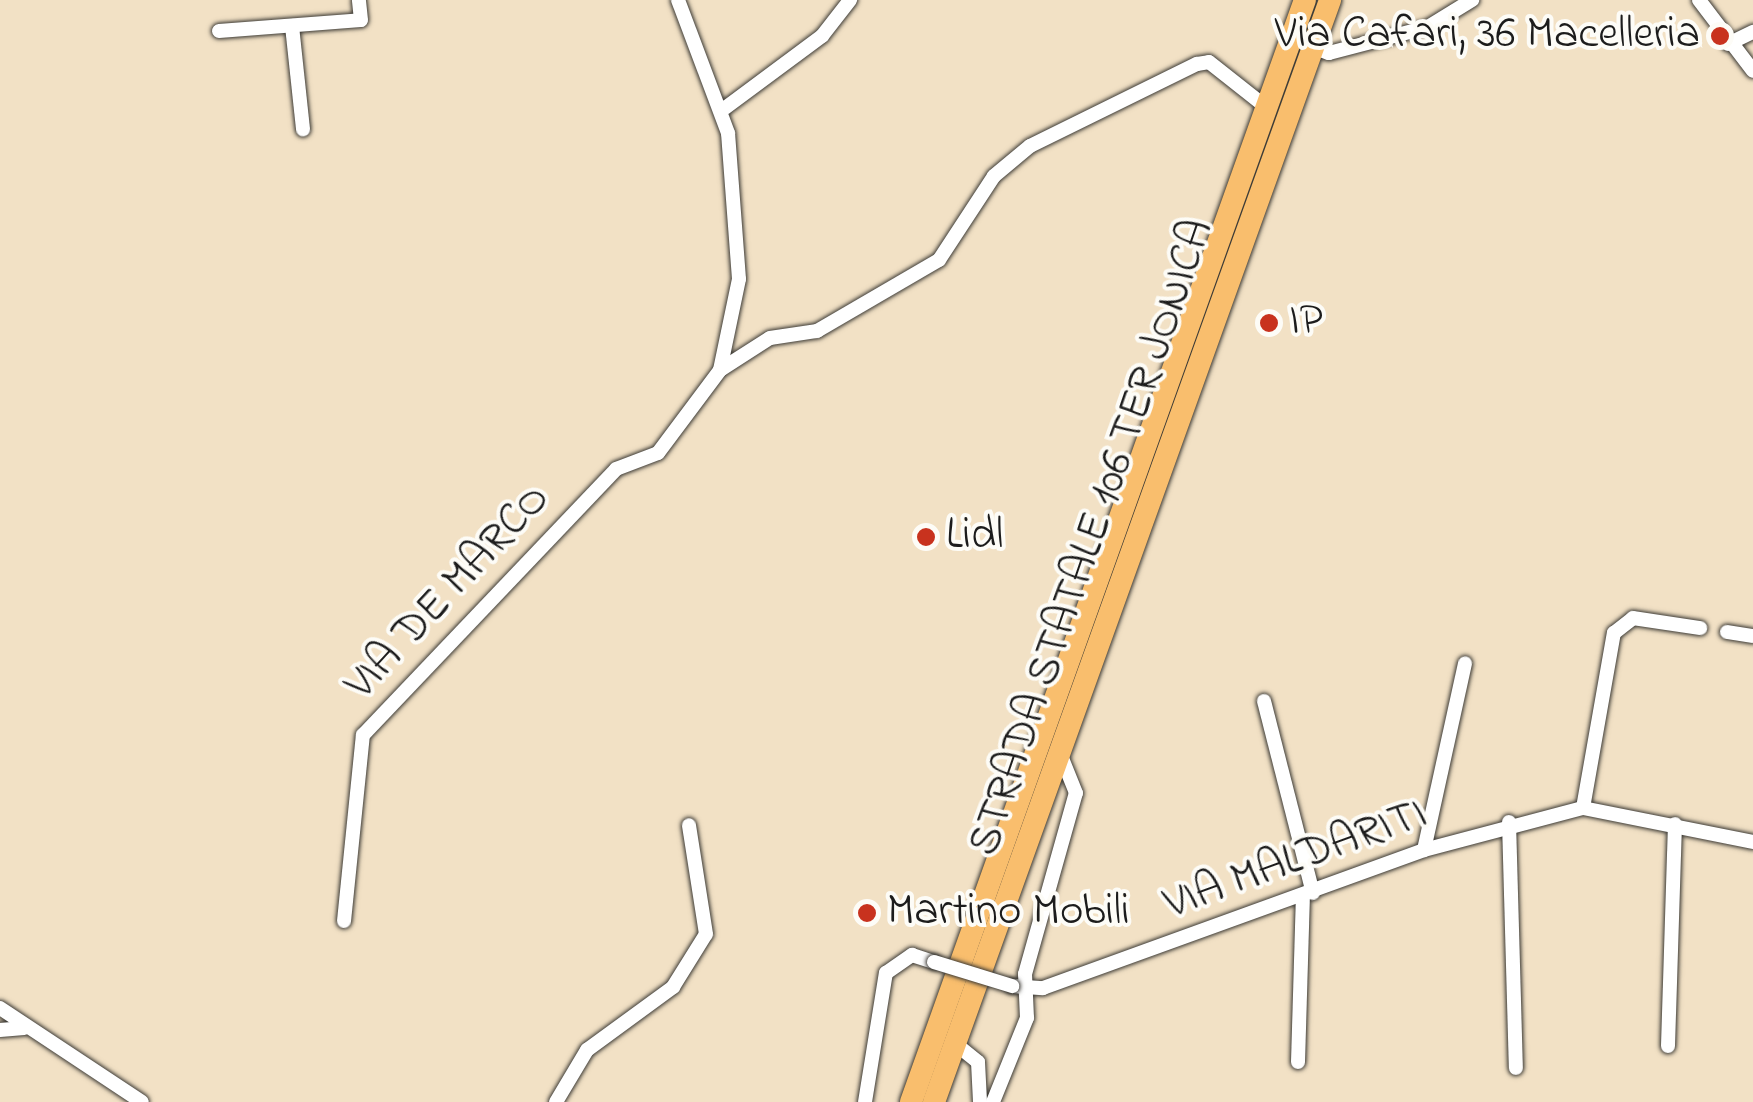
<!DOCTYPE html>
<html>
<head>
<meta charset="utf-8">
<style>
	body { margin:0 }
	#map { position:relative; width:1753px; height:1102px; overflow:hidden; background:#f2e1c5; font-family:"Indie Flower",sans-serif }
	div>[style] { position:absolute }
	.roads { filter:drop-shadow(0 0 2px #3c3a35) drop-shadow(0 0 2px #3c3a35) }
	.street>* { height:14px; margin:-7px; padding:0 7px; transform-origin:7px; border-radius:7px; background:#fff }
	.primary>* { height:22px; margin:-11px; padding:0 11px; transform-origin:11px; border-radius:11px; background:#f9be6d }
	.bridges { filter:drop-shadow(0 0 2px #3c3a35) drop-shadow(0 0 2px #3c3a35) }
	.street-bridge>* { height:14px; margin:-7px; padding:0 7px; transform-origin:7px; border-radius:7px; background:#fff }
	.dots>* { width:28px; height:28px; translate:-50% -50%; box-sizing:border-box; border:5px solid #fdfcf7; border-radius:50% }
	span { translate:-50% -50%; white-space:nowrap; text-align:center; line-height:1.15; -webkit-text-stroke:8px #fdfcf7; paint-order:stroke }
	.poi-label { font-size:45px; color:#1c1c1c }
	.right { translate:-100% -50%; text-align:right }
	.left { translate:0 -50%; text-align:left }
	.street-label { font-size:45px; color:#1c1c1c }
</style>
</head>
<body>
<div id="map">
	<div class="roads">
		<div class="street">
			<i style="left:1699px;top:0;width:89px;rotate:52.7deg"></i>
			<i style="left:292px;top:26px;width:104px;rotate:83.9deg"></i>
			<i style="left:219px;top:31px;width:142px;rotate:-4.4deg"></i>
			<i style="left:361px;top:20px;width:20px;rotate:-96deg"></i>
			<i style="left:1728px;top:44px;width:28px;rotate:-26deg"></i>
			<i style="left:1313px;top:47px;width:17px;rotate:21deg"></i>
			<i style="left:1329px;top:53px;width:102px;rotate:-14.7deg"></i>
			<i style="left:1428px;top:27px;width:52px;rotate:-31.5deg"></i>
			<i style="left:725px;top:108px;width:121px;rotate:-36.6deg"></i>
			<i style="left:822px;top:36px;width:46px;rotate:-52.1deg"></i>
			<i style="left:720px;top:370px;width:59px;rotate:-32.6deg"></i>
			<i style="left:770px;top:338px;width:48px;rotate:-8.5deg"></i>
			<i style="left:817px;top:331px;width:141px;rotate:-30.2deg"></i>
			<i style="left:939px;top:260px;width:100px;rotate:-56.8deg"></i>
			<i style="left:994px;top:176px;width:47px;rotate:-39.8deg"></i>
			<i style="left:1030px;top:146px;width:186px;rotate:-26.2deg"></i>
			<i style="left:1197px;top:64px;width:12px;rotate:-9deg"></i>
			<i style="left:1209px;top:62px;width:73px;rotate:38.3deg"></i>
			<i style="left:1727px;top:632px;width:26px;rotate:9deg"></i>
			<i style="left:1264px;top:701px;width:198px;rotate:75.7deg"></i>
			<i style="left:1583px;top:808px;width:178px;rotate:-80deg"></i>
			<i style="left:1614px;top:633px;width:24px;rotate:-38deg"></i>
			<i style="left:1633px;top:618px;width:68px;rotate:8.5deg"></i>
			<i style="left:1509px;top:822px;width:246px;rotate:88.4deg"></i>
			<i style="left:1424px;top:850px;width:191px;rotate:-77.6deg"></i>
			<i style="left:344px;top:921px;width:187px;rotate:-84.2deg"></i>
			<i style="left:363px;top:735px;width:367px;rotate:-46.4deg"></i>
			<i style="left:616px;top:469px;width:45px;rotate:-20.9deg"></i>
			<i style="left:658px;top:453px;width:104px;rotate:-53.2deg"></i>
			<i style="left:720px;top:370px;width:93px;rotate:-78.2deg"></i>
			<i style="left:739px;top:279px;width:146px;rotate:-94.3deg"></i>
			<i style="left:728px;top:133px;width:142px;rotate:-110.6deg"></i>
			<i style="left:1012px;top:986px;width:31px;rotate:4deg"></i>
			<i style="left:1043px;top:988px;width:405px;rotate:-19.9deg"></i>
			<i style="left:1424px;top:850px;width:164px;rotate:-14.8deg"></i>
			<i style="left:1583px;top:808px;width:173px;rotate:11.3deg"></i>
			<i style="left:0;top:1008px;width:170px;rotate:33.5deg"></i>
			<i style="left:0;top:1030px;width:24px;rotate:-5deg"></i>
			<i style="left:957px;top:1045px;width:27px;rotate:39deg"></i>
			<i style="left:978px;top:1062px;width:40px;rotate:87.1deg"></i>
			<i style="left:1668px;top:1046px;width:222px;rotate:-88.2deg"></i>
			<i style="left:1298px;top:1062px;width:165px;rotate:-88.3deg"></i>
			<i style="left:556px;top:1102px;width:61px;rotate:-59.2deg"></i>
			<i style="left:587px;top:1050px;width:107px;rotate:-36.2deg"></i>
			<i style="left:673px;top:987px;width:62px;rotate:-58.1deg"></i>
			<i style="left:706px;top:934px;width:110px;rotate:-98.9deg"></i>
			<i style="left:865px;top:1102px;width:131px;rotate:-80.8deg"></i>
			<i style="left:886px;top:973px;width:32px;rotate:-35deg"></i>
			<i style="left:912px;top:955px;width:23px;rotate:18deg"></i>
			<i style="left:993px;top:1102px;width:91px;rotate:-68deg"></i>
			<i style="left:1027px;top:1018px;width:44px;rotate:-92.6deg"></i>
			<i style="left:1025px;top:974px;width:188px;rotate:-74.3deg"></i>
			<i style="left:1076px;top:793px;width:40px;rotate:-112deg"></i>
		</div>
		<div class="primary">
			<i style="left:911px;top:1102px;width:1170px;rotate:-70.33deg"></i>
			<i style="left:934px;top:1102px;width:1171px;rotate:-70.23deg"></i>
		</div>
	</div>
	<div class="bridges">
		<div class="street-bridge">
			<i style="left:934px;top:962px;width:82px;rotate:17.1deg"></i>
		</div>
	</div>
	<div class="dots">
		<i style="left:1720px;top:36px;background:#c8321e"></i>
		<i style="left:1269px;top:323px;background:#c8321e"></i>
		<i style="left:926px;top:537px;background:#c8321e"></i>
		<i style="left:867px;top:913px;background:#c8321e"></i>
	</div>
	<div class="poi-label">
		<span class="right" style="left:1700px;top:36px">Via Cafari, 36 Macelleria</span>
		<span class="left" style="left:1289px;top:323px">IP</span>
		<span class="left" style="left:946px;top:537px">Lidl</span>
		<span class="left" style="left:887px;top:913px">Martino Mobili</span>
	</div>
	<div class="street-label">
		<span style="left:1093px;top:538px;rotate:-71deg">STRADA STATALE 106 TER JONICA</span>
		<span style="left:449px;top:593px;rotate:-47deg">VIA DE MARCO</span>
		<span style="left:1296px;top:861px;rotate:-20deg">VIA MALDARITI</span>
	</div>
</div>
</body>
</html>
